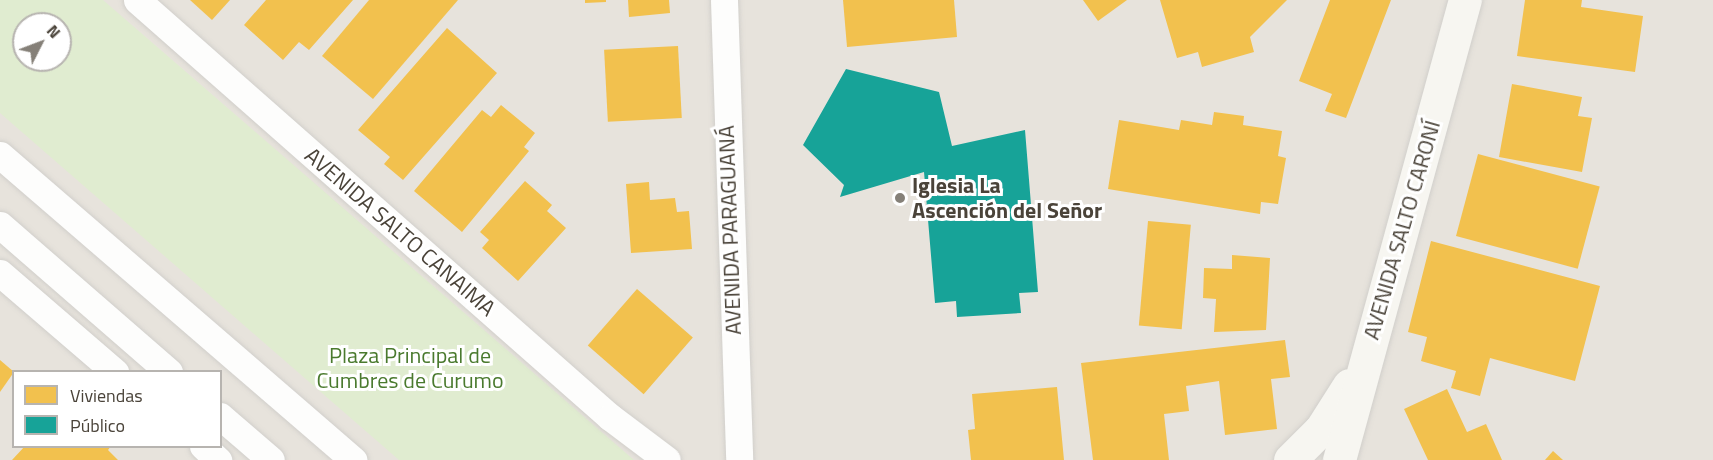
<!DOCTYPE html>
<html>
<head>
<meta charset="utf-8">
<style>
	body { margin:0 }
	#map { position:relative; width:1713px; height:460px; overflow:hidden; background:#f3f1ee; font-family:"Titillium Web",sans-serif }
	div>[style] { position:absolute }
	.residential>* { inset:0; background:#e7e3dc }
	.green>* { inset:0; background:#e0ecd0 }
	.homes>* { inset:0; background:#f2c14e; transform-origin:0 0 }
	.public>* { inset:0; background:#17a398 }
	.roads { filter:drop-shadow(0 0 2px #d1cfcb) drop-shadow(0 0 2px #d1cfcb) }
	.minor>* { height:27px; margin:-13.5px; padding:0 13.5px; transform-origin:13.5px; border-radius:13.5px; background:#fdfdfc }
	.secondary>* { height:33px; margin:-16.5px; padding:0 16.5px; transform-origin:16.5px; border-radius:16.5px; background:#f7f6f1 }
	.dots>* { width:16px; height:16px; translate:-50% -50%; box-sizing:border-box; border:3px solid #fff; border-radius:50% }
	span { translate:-50% -50%; white-space:nowrap; text-align:center; line-height:1.15; -webkit-text-stroke:6px #fff; paint-order:stroke }
	.poi-label { font-size:22px; color:#4a4339; font-weight:700 }
	.left { translate:0 -50%; text-align:left }
	.street-label { font-size:22px; color:#4a4339 }
	.park-label { font-size:22px; color:#4a7a2e }
	.legend { position:absolute; left:12px; top:370px; width:210px; height:78px; box-sizing:border-box; background:#fff; border:2px solid #b7b4b0; margin:0; padding:8px 10px; list-style:none; font-size:18px; color:#4a4339 }
	.legend li { display:flex; align-items:center; gap:12px; height:30px }
	.legend b { width:30px; border:2px solid #b7b4b0 }
	.north { position:absolute; left:12px; top:12px; width:60px; height:60px; box-sizing:border-box; background:#fff; border:2px solid #b7b4b0; border-radius:50%; rotate:48deg; font-size:16px; font-weight:700; line-height:24px; text-align:center; color:#4a4339 }
	.north::after { content:''; display:block; margin:auto; width:21px; height:27px; background:#858078; clip-path:polygon(50% 0,100% 100%,50% 72%,0 100%) }
</style>
</head>
<body>
<div id="map">
	<div class="residential">
		<i style="clip-path:polygon(evenodd,0 0,1713px 0,1713px 460px,0 460px,0 0,24px 24px,60px 24px,60px 60px,24px 60px,24px 24px,0 0,14px 372px,220px 372px,220px 446px,14px 446px,14px 372px)"></i>
	</div>
	<div class="green">
		<i style="clip-path:polygon(evenodd,0 0,103px 0,634px 460px,399px 460px,0 113px,0 0,24px 24px,60px 24px,60px 60px,24px 60px,24px 24px)"></i>
	</div>
	<div class="homes">
		<i style="clip-path:polygon(190px 0,230px 0,212px 20px)"></i>
		<i style="clip-path:polygon(266px 0,353px 0,309px 50px,299px 42px,283px 60px,244px 25px)"></i>
		<i style="clip-path:polygon(369px 0,458px 0,373px 99px,322px 56px)"></i>
		<i style="clip-path:polygon(585px 0,606px 0,606px 2px,585px 3px)"></i>
		<i style="clip-path:polygon(628px 0,669px 0,670px 13px,629px 17px)"></i>
		<i style="clip-path:polygon(843px 0,954px 0,957px 37px,847px 47px)"></i>
		<i style="clip-path:polygon(1083px 0,1127px 0,1098px 21px)"></i>
		<i style="clip-path:polygon(1160px 0,1287px 0,1250px 37px,1254px 52px,1202px 67px,1198px 52px,1177px 58px)"></i>
		<i style="clip-path:polygon(1330px 0,1391px 0,1346px 118px,1325px 111px,1332px 94px,1299px 81px)"></i>
		<i style="clip-path:polygon(1525px 0,1582px 0,1581px 7px,1643px 16px,1635px 72px,1517px 56px)"></i>
		<i style="clip-path:polygon(447px 28px,497px 73px,403px 180px,384px 164px,390px 157px,358px 130px)"></i>
		<i style="left:678px;top:46px;width:72px;height:74px;rotate:87deg"></i>
		<i style="clip-path:polygon(1512px 84px,1582px 97px,1578px 116px,1592px 118px,1582px 172px,1499px 157px)"></i>
		<i style="clip-path:polygon(501px 105px,535px 133px,524px 147px,529px 151px,462px 232px,414px 191px,482px 110px,491px 117px)"></i>
		<i style="clip-path:polygon(1214px 112px,1244px 116px,1243px 125px,1282px 131px,1278px 156px,1286px 158px,1278px 204px,1261px 202px,1260px 214px,1108px 189px,1119px 120px,1179px 130px,1181px 120px,1212px 125px)"></i>
		<i style="left:1478px;top:154px;width:126px;height:85px;rotate:15deg"></i>
		<i style="clip-path:polygon(525px 181px,552px 205px,547px 211px,566px 228px,518px 281px,482px 248px,489px 240px,480px 232px)"></i>
		<i style="clip-path:polygon(649px 182px,650px 200px,675px 198px,677px 212px,689px 211px,692px 249px,631px 253px,626px 184px)"></i>
		<i style="left:1148px;top:221px;width:43px;height:105px;rotate:5deg"></i>
		<i style="clip-path:polygon(1431px 241px,1600px 286px,1575px 381px,1490px 358px,1480px 396px,1451px 388px,1456px 371px,1421px 361px,1427px 337px,1408px 332px)"></i>
		<i style="clip-path:polygon(1232px 255px,1270px 258px,1266px 330px,1214px 332px,1216px 299px,1203px 298px,1204px 268px,1232px 269px)"></i>
		<i style="left:637px;top:289px;width:74px;height:75px;rotate:41deg"></i>
		<i style="clip-path:polygon(1285px 340px,1290px 377px,1271px 379px,1277px 429px,1225px 435px,1219px 381px,1186px 386px,1189px 411px,1164px 414px,1169px 460px,1093px 460px,1081px 363px)"></i>
		<i style="clip-path:polygon(0 360px,14px 372px,0 392px)"></i>
		<i style="clip-path:polygon(1057px 387px,1064px 460px,971px 460px,968px 430px,975px 429px,972px 394px)"></i>
		<i style="clip-path:polygon(1447px 389px,1467px 432px,1486px 424px,1502px 460px,1428px 460px,1404px 409px)"></i>
		<i style="clip-path:polygon(25px 446px,111px 446px,108px 450px,118px 460px,12px 460px)"></i>
		<i style="clip-path:polygon(1553px 451px,1563px 460px,1545px 460px)"></i>
	</div>
	<div class="public">
		<i style="clip-path:polygon(846px 69px,939px 92px,952px 146px,1025px 130px,1038px 292px,1019px 293px,1021px 313px,957px 317px,956px 301px,935px 303px,924px 172px,840px 197px,844px 185px,803px 145px)"></i>
	</div>
	<div class="roads">
		<div class="minor">
			<i style="left:137px;top:0;width:631px;rotate:41.4deg"></i>
			<i style="left:610px;top:417px;width:71px;rotate:37deg"></i>
			<i style="left:724px;top:0;width:460px;rotate:88.1deg"></i>
			<i style="left:0;top:155px;width:467px;rotate:40.8deg"></i>
			<i style="left:0;top:225px;width:224px;rotate:41deg"></i>
			<i style="left:0;top:273px;width:152px;rotate:40.7deg"></i>
			<i style="left:220px;top:416px;width:67px;rotate:40.8deg"></i>
			<i style="left:203px;top:446px;width:21px;rotate:43deg"></i>
		</div>
		<div class="secondary">
			<i style="left:1290px;top:460px;width:44px;rotate:-45deg"></i>
			<i style="left:1321px;top:429px;width:52px;rotate:-57.5deg"></i>
			<i style="left:1339px;top:460px;width:477px;rotate:-74.7deg"></i>
		</div>
	</div>
	<div class="dots">
		<i style="left:900px;top:198px;background:#858078"></i>
	</div>
	<div class="poi-label">
		<span class="left" style="left:912px;top:198px">Iglesia La<br>Ascención del Señor</span>
	</div>
	<div class="street-label">
		<span style="left:730px;top:230px;rotate:-92deg">AVENIDA PARAGUANÁ</span>
		<span style="left:1402px;top:230px;rotate:-74deg">AVENIDA SALTO CARONÍ</span>
		<span style="left:400px;top:232px;rotate:41deg">AVENIDA SALTO CANAIMA</span>
	</div>
	<div class="park-label">
		<span style="left:410px;top:368px">Plaza Principal de<br>Cumbres de Curumo</span>
	</div>
	<ul class="legend">
	<li><b style="height:16px;background:#f2c14e"></b>Viviendas</li>
	<li><b style="height:16px;background:#17a398"></b>Público</li>
	</ul>
	<div class="north">N</div>
</div>
</body>
</html>
